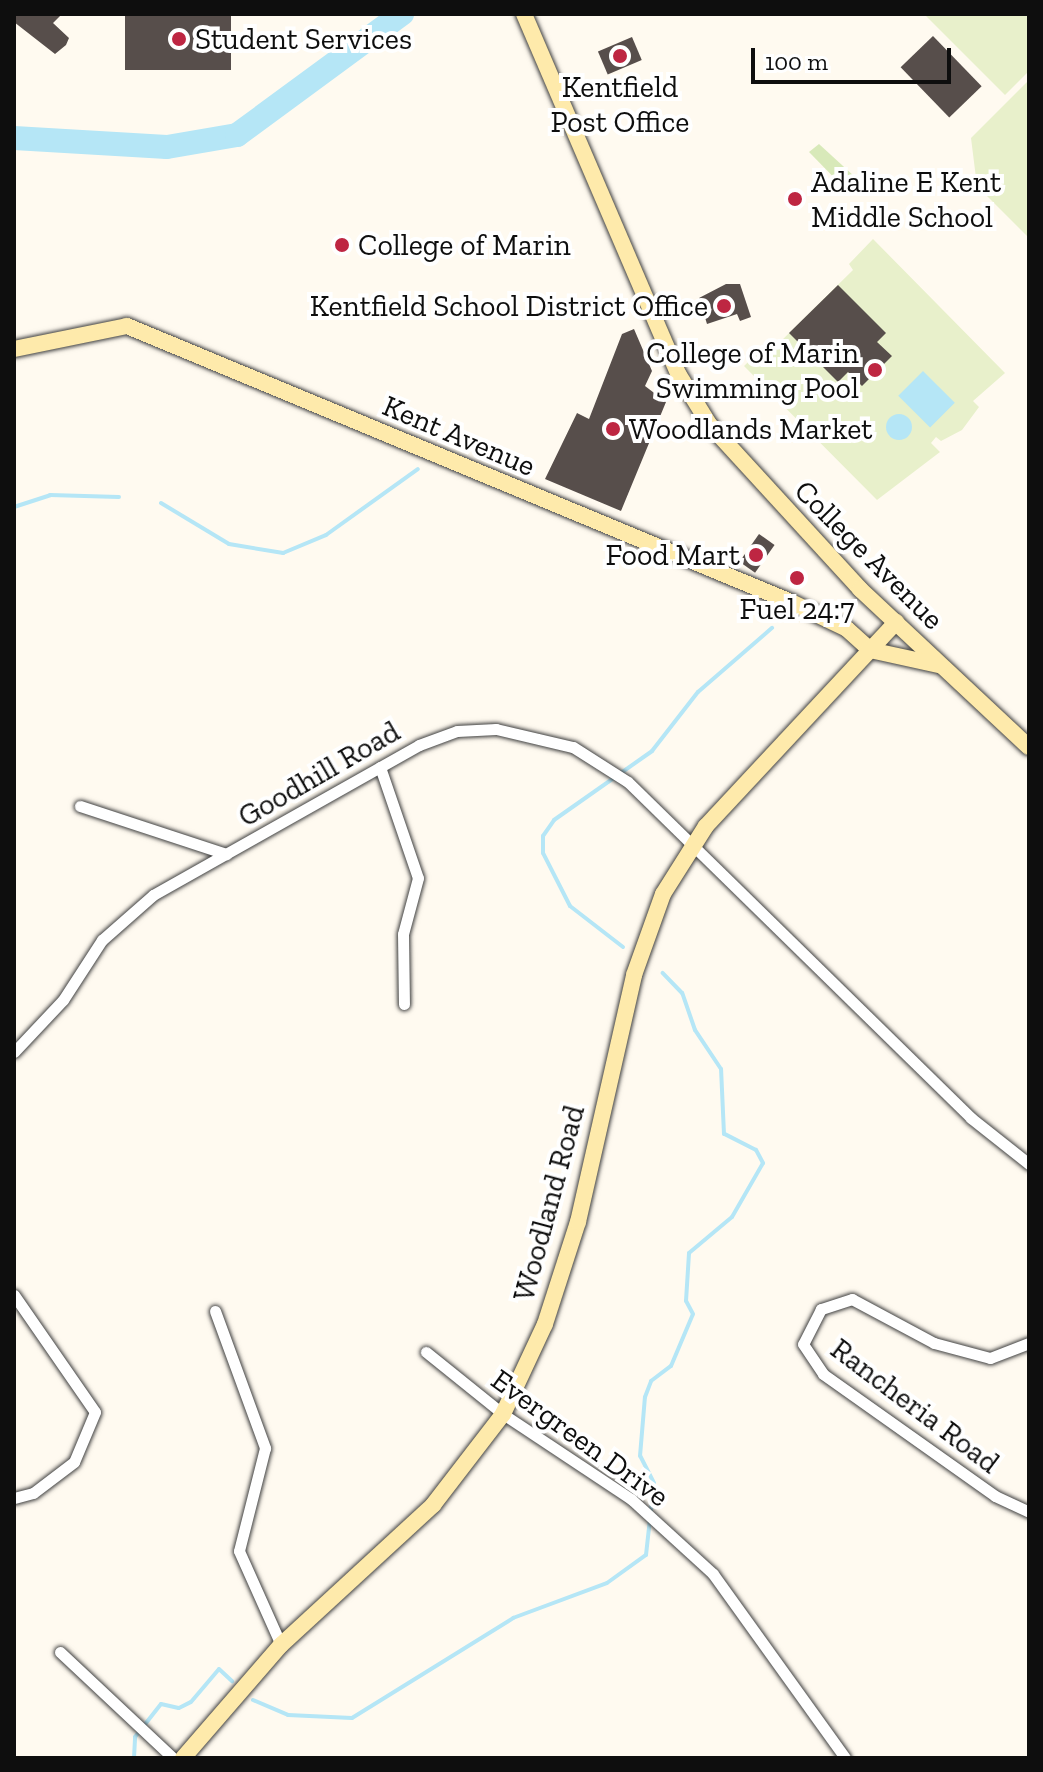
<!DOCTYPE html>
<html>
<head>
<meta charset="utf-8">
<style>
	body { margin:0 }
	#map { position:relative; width:1043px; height:1772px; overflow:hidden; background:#fffaf0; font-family:"Zilla Slab",serif }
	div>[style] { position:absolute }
	.green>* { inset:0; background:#d8e9b9 }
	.pitch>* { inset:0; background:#e8f0cb }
	.water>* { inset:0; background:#b5e6f6; transform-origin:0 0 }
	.round { border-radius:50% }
	.stream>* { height:4px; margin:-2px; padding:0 2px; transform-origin:2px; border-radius:2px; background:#b5e6f6 }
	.river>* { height:24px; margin:-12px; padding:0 12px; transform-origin:12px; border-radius:12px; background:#b5e6f6 }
	.building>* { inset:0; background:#574e4b; transform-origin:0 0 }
	.roads { filter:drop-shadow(0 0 2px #414141) drop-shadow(0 0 2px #414141) }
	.street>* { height:11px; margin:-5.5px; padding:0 5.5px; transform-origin:5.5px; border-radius:5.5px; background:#fff }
	.secondary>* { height:16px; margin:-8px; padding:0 8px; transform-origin:8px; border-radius:8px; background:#feeaab }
	.dots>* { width:22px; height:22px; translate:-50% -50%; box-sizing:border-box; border:4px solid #fff; border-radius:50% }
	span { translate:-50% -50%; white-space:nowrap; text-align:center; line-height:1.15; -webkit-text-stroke:8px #fff; paint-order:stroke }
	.poi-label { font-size:30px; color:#0e0e0e }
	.left { translate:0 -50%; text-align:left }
	.right { translate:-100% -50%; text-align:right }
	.street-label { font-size:30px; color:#0e0e0e }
	.frame { position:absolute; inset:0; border:16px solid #0e0e0e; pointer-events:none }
	.scale { position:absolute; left:751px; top:48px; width:200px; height:36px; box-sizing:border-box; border:4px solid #0e0e0e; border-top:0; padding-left:10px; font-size:24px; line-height:28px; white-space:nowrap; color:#0e0e0e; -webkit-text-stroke:6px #fff; paint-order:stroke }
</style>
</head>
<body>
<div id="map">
	<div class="green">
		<i style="clip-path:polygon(819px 144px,855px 177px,851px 195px,809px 152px)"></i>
	</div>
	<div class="pitch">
		<i style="clip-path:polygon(924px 14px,1029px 14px,1029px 71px,1005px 95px)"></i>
		<i style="clip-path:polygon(1029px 80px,1029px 238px,977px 186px,971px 138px)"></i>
		<i style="clip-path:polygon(873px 239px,1005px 373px,973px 401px,979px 407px,962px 430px,941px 441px,936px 437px,931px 443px,940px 452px,877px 500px,744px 366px,770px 341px,776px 346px,853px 270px,849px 264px)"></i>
	</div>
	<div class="water">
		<i style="left:923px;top:371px;width:45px;height:35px;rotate:45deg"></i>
		<i class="round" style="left:886px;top:414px;width:26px;height:26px"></i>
	</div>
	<div class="stream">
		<i style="left:161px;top:503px;width:79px;rotate:31.1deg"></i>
		<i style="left:229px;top:544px;width:55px;rotate:9.5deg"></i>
		<i style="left:283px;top:553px;width:47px;rotate:-22.7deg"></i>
		<i style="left:326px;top:535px;width:113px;rotate:-35.7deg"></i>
		<i style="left:14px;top:507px;width:38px;rotate:-18deg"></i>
		<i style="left:50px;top:495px;width:69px;rotate:1.7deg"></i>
		<i style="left:623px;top:947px;width:67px;rotate:-142.3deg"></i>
		<i style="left:570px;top:906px;width:59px;rotate:-117deg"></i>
		<i style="left:543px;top:853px;width:17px;rotate:-90deg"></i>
		<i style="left:543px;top:836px;width:19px;rotate:-55deg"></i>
		<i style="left:554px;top:820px;width:120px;rotate:-35.1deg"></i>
		<i style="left:652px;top:751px;width:75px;rotate:-52.1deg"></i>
		<i style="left:698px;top:692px;width:98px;rotate:-40.9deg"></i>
		<i style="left:253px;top:1700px;width:38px;rotate:23deg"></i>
		<i style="left:288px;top:1715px;width:64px;rotate:2.7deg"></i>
		<i style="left:352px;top:1718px;width:190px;rotate:-31.8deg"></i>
		<i style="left:513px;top:1618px;width:100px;rotate:-20.4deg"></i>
		<i style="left:607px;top:1583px;width:48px;rotate:-35.7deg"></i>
		<i style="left:646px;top:1555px;width:72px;rotate:-83.7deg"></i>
		<i style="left:654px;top:1483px;width:30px;rotate:-117deg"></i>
		<i style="left:640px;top:1456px;width:59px;rotate:-85.2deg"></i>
		<i style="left:645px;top:1397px;width:17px;rotate:-69deg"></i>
		<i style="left:651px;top:1381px;width:25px;rotate:-37deg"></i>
		<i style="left:671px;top:1366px;width:56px;rotate:-67.1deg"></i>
		<i style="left:693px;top:1314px;width:15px;rotate:-118deg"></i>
		<i style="left:686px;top:1301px;width:48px;rotate:-86.4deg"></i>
		<i style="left:689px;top:1253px;width:56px;rotate:-39.9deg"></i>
		<i style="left:732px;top:1217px;width:62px;rotate:-60.1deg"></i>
		<i style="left:763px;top:1163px;width:15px;rotate:-118deg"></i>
		<i style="left:756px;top:1150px;width:36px;rotate:-153deg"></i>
		<i style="left:724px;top:1134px;width:65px;rotate:-92.6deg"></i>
		<i style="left:721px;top:1069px;width:47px;rotate:-123.7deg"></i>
		<i style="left:695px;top:1030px;width:39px;rotate:-109deg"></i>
		<i style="left:682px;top:993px;width:28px;rotate:-134deg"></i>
		<i style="left:134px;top:1758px;width:21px;rotate:-87deg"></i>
		<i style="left:135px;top:1737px;width:42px;rotate:-51.8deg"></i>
		<i style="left:161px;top:1704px;width:18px;rotate:13deg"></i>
		<i style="left:179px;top:1708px;width:13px;rotate:-27deg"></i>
		<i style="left:191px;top:1702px;width:43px;rotate:-49.7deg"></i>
		<i style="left:219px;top:1669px;width:18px;rotate:43deg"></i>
	</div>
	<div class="river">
		<i style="left:14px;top:138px;width:153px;rotate:3.4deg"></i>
		<i style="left:167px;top:147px;width:71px;rotate:-9.7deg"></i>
		<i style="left:237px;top:135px;width:205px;rotate:-36.3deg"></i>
	</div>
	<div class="building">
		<i style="clip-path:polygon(14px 14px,62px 14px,53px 23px,69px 38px,66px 45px,55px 54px,14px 22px)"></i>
		<i style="left:125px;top:14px;width:106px;height:56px"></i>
		<i style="left:933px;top:36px;width:70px;height:45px;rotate:46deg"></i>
		<i style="left:632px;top:37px;width:25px;height:37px;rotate:67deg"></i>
		<i style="clip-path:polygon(726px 284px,740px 284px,751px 317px,740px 321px,737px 314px,707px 324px,699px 298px)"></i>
		<i style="clip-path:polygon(838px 285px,886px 333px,877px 342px,892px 356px,862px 386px,848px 372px,838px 382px,789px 333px)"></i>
		<i style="clip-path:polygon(634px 329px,652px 371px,645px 386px,666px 402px,621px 511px,545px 479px,577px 413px,589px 419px,622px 334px)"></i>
		<i style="left:759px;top:534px;width:19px;height:34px;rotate:35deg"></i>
	</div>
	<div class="roads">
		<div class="street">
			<i style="left:380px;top:767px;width:117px;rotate:71.1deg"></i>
			<i style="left:418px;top:878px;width:58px;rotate:105deg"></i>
			<i style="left:403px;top:934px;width:70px;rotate:89.2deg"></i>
			<i style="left:80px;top:806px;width:154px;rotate:18.2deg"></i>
			<i style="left:14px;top:1052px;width:71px;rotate:-46.7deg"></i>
			<i style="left:63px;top:1000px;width:72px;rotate:-57deg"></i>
			<i style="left:102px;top:940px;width:68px;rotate:-41.4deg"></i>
			<i style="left:153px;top:895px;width:305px;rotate:-29.4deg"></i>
			<i style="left:419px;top:745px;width:40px;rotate:-20.2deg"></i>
			<i style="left:457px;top:731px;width:39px;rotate:-3deg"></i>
			<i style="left:496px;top:729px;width:79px;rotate:13.2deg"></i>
			<i style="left:573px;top:747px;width:65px;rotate:32.5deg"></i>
			<i style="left:628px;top:782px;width:480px;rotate:44.4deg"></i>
			<i style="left:971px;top:1118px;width:74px;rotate:38.4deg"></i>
			<i style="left:14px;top:1295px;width:142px;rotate:55.3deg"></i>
			<i style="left:95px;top:1412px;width:54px;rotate:112.8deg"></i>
			<i style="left:74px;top:1462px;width:51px;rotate:142.9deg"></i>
			<i style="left:33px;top:1493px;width:20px;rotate:165deg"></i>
			<i style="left:215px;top:1311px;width:146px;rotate:69.9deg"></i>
			<i style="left:265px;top:1448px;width:106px;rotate:104.2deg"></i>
			<i style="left:239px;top:1551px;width:103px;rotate:65.9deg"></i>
			<i style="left:1029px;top:1343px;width:42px;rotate:159deg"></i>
			<i style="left:990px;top:1358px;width:58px;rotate:-165deg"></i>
			<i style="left:934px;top:1343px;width:93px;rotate:-151.8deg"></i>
			<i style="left:852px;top:1299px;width:33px;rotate:162deg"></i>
			<i style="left:821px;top:1309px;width:39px;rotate:117deg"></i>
			<i style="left:803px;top:1344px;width:36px;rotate:56deg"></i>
			<i style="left:823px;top:1374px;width:211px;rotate:35.3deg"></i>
			<i style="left:995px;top:1496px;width:38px;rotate:25deg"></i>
			<i style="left:426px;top:1352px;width:99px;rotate:38.8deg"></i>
			<i style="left:503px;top:1414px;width:154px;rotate:33.6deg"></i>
			<i style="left:631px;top:1499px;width:111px;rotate:42.4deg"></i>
			<i style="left:713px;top:1574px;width:226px;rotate:54.3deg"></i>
			<i style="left:60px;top:1652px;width:155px;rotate:43.2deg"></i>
		</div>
		<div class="secondary">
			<i style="left:524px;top:14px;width:393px;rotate:66.8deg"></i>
			<i style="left:679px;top:375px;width:57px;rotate:58.5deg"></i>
			<i style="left:709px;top:424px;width:224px;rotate:47.5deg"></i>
			<i style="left:860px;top:589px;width:231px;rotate:43.1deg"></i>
			<i style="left:14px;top:349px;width:115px;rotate:-11.5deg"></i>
			<i style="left:127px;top:326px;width:719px;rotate:22.57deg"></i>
			<i style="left:791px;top:602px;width:62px;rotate:25.7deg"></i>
			<i style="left:847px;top:629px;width:31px;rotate:42deg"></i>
			<i style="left:870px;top:650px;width:71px;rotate:12.3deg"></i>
			<i style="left:183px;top:1758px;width:150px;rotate:-49.1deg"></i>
			<i style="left:281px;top:1645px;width:207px;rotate:-42.6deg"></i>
			<i style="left:433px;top:1505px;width:115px;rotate:-52.4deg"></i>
			<i style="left:503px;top:1414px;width:99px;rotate:-65deg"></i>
			<i style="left:545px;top:1324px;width:107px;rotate:-72.1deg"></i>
			<i style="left:578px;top:1222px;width:253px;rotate:-77.2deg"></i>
			<i style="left:634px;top:975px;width:86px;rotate:-70.3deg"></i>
			<i style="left:663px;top:894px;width:80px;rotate:-57.7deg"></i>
			<i style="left:706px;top:826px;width:279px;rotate:-47deg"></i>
		</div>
	</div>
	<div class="dots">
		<i style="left:179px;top:39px;background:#be2642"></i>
		<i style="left:620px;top:56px;background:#be2642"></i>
		<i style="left:795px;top:199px;background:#be2642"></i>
		<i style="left:342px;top:245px;background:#be2642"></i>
		<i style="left:724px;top:306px;background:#be2642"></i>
		<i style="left:875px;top:370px;background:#be2642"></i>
		<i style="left:613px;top:429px;background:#be2642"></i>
		<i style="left:756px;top:555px;background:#be2642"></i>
		<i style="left:797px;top:578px;background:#be2642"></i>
	</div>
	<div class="poi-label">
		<span class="left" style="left:195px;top:39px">Student Services</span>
		<span style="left:620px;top:104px">Kentfield<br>Post Office</span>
		<span class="left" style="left:811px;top:199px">Adaline E Kent<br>Middle School</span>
		<span class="left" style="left:358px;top:245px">College of Marin</span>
		<span class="right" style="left:708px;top:306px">Kentfield School District Office</span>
		<span class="right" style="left:859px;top:370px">College of Marin<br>Swimming Pool</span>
		<span class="left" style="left:629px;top:429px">Woodlands Market</span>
		<span class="right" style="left:740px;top:555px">Food Mart</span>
		<span style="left:797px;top:609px">Fuel 24:7</span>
	</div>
	<div class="street-label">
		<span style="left:459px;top:436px;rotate:23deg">Kent Avenue</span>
		<span style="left:869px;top:555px;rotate:45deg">College Avenue</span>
		<span style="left:319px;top:774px;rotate:-30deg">Goodhill Road</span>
		<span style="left:549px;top:1203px;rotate:-75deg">Woodland Road</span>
		<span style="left:915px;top:1406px;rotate:37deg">Rancheria Road</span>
		<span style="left:580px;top:1438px;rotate:36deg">Evergreen Drive</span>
	</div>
	<div class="frame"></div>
	<div class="scale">100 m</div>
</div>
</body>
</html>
